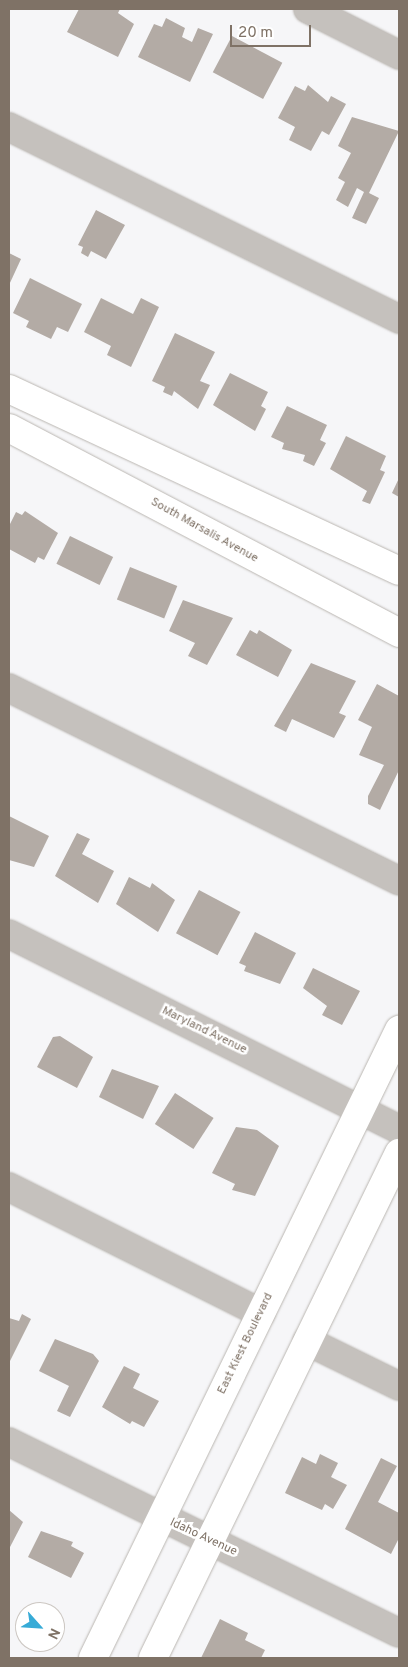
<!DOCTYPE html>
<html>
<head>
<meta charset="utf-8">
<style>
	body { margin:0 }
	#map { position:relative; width:408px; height:1667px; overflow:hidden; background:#f6f6f8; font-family:Overpass,sans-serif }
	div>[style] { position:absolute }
	.building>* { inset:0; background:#b3aba5; transform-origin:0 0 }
	.roads { filter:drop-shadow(0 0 1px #bab6b1) drop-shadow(0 0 1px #bab6b1) }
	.minor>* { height:28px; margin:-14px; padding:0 14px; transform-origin:14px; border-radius:14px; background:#c5c1bd }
	.major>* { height:28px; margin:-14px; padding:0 14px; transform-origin:14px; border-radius:14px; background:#fff }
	span { translate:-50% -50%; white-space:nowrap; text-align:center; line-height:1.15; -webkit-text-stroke:5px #fff; paint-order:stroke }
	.street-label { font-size:12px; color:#7f7266 }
	.frame { position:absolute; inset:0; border:10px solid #7f7266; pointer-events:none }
	.north { position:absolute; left:15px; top:1602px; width:50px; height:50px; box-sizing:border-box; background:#fff; border:1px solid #ccc7c2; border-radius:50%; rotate:116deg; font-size:14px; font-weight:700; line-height:20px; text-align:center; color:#7f7266 }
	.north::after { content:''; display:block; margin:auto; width:18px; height:22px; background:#37abd7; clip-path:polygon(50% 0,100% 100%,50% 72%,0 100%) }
	.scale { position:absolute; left:230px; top:25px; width:81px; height:22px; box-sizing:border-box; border:2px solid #7f7266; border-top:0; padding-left:6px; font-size:15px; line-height:18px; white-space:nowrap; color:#7f7266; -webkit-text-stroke:4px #fff; paint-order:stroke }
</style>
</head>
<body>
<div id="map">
	<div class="building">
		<i style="clip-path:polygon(79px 9px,120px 9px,118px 13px,134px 24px,118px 57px,67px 32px)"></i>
		<i style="clip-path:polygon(166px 18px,185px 28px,182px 37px,192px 42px,198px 28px,213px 34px,190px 82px,138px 57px,154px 24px,162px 27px)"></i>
		<i style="left:232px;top:36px;width:57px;height:41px;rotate:28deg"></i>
		<i style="clip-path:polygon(308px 85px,328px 102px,331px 96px,346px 104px,329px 135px,322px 131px,311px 151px,289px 140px,295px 127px,278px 118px,295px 86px,305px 91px)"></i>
		<i style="clip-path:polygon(352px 117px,399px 131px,369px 193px,379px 198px,366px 224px,352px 218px,364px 192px,357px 188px,348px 207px,336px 200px,345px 182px,338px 178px,351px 153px,338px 146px)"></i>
		<i style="clip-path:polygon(96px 210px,125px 225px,106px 259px,91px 251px,88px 257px,81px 253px,83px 247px,78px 245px)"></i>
		<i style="clip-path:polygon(9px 253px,21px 259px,9px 285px)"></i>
		<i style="clip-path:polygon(30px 278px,82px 304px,68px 332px,57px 327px,51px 339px,26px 327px,29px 321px,13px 313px)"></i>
		<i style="clip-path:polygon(101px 298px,133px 314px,141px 298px,159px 307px,131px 367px,107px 355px,111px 346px,84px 332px)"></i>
		<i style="clip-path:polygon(175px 333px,215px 352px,200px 381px,210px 385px,198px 409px,174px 391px,172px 396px,163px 392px,165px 387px,152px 381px)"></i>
		<i style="clip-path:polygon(230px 373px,268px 392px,261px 406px,266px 409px,255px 431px,213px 405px)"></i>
		<i style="clip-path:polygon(287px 406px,327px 425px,320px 440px,326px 443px,314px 466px,303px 461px,305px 455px,282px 449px,284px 443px,271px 437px)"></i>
		<i style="clip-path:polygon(346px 436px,386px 456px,380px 470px,385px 472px,370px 504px,362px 501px,367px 491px,330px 469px)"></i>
		<i style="clip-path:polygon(399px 478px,399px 497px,392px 493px)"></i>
		<i style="clip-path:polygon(25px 511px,58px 533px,44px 560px,38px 557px,35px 563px,9px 549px,9px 526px,16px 512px,22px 515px)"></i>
		<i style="left:70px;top:536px;width:48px;height:31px;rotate:26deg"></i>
		<i style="left:130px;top:567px;width:51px;height:35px;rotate:22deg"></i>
		<i style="clip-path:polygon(183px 600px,233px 618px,207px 665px,188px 656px,195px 643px,169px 631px)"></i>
		<i style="clip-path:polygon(250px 630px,257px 634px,259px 630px,292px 650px,278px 677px,236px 655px)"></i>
		<i style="clip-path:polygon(311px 663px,356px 681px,339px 713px,346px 716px,334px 738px,292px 719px,286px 732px,274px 726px)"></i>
		<i style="clip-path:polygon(377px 684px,399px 696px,399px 770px,380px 810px,368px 804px,368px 796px,384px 765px,359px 755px,372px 727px,358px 720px)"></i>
		<i style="clip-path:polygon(9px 816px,49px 836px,34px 867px,9px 860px)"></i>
		<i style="clip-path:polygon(77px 833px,90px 839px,82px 854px,114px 871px,98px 903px,55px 876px)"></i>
		<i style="clip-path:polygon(129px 877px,150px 888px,152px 883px,175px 900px,158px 932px,116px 904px)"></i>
		<i style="left:199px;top:890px;width:47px;height:49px;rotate:28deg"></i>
		<i style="clip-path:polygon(255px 932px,296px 953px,280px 984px,244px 971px,246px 966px,239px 963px)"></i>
		<i style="clip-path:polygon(313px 968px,360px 991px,342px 1025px,322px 1015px,327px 1006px,303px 988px)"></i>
		<i style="clip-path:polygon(60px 1036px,93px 1057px,77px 1088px,37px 1067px,53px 1037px)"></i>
		<i style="clip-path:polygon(112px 1069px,159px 1086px,143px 1119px,99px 1097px)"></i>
		<i style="left:175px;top:1093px;width:46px;height:37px;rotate:33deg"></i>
		<i style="clip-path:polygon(236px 1127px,257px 1130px,279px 1146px,255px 1196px,232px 1190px,235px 1184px,212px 1173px)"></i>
		<i style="clip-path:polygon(22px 1314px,31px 1319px,9px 1363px,9px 1318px,19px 1321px)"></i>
		<i style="clip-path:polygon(55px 1339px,93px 1354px,99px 1361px,70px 1417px,57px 1411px,69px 1386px,39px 1371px)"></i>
		<i style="clip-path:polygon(124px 1366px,140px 1374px,133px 1388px,159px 1401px,144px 1427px,132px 1421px,130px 1424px,102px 1407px)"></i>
		<i style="clip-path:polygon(320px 1454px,338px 1463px,331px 1477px,347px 1485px,333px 1509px,325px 1504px,322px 1510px,285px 1493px,302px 1457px,316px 1464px)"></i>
		<i style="clip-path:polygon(381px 1458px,397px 1466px,378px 1502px,399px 1513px,399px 1538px,391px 1554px,345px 1529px)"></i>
		<i style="clip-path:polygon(9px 1510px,23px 1522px,9px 1549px)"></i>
		<i style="clip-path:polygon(41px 1531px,73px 1542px,71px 1546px,84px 1553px,71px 1578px,28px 1557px)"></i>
		<i style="clip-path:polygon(220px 1619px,248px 1633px,245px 1640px,265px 1650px,261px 1658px,201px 1658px)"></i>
	</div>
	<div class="roads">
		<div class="minor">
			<i style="left:308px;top:9px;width:102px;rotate:26.8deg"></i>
			<i style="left:9px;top:127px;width:435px;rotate:26.2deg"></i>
			<i style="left:9px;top:688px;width:435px;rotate:26.3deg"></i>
			<i style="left:9px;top:934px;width:436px;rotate:26.6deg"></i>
			<i style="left:9px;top:1187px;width:282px;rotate:26.6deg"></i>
			<i style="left:307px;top:1341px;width:102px;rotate:26.1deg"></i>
			<i style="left:9px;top:1442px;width:434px;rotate:26.1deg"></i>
		</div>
		<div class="major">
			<i style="left:9px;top:389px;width:430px;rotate:25deg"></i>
			<i style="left:9px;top:428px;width:441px;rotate:27.7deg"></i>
			<i style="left:93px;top:1658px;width:699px;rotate:-64.02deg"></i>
			<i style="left:153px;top:1658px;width:562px;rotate:-64.03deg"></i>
		</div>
	</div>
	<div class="street-label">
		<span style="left:204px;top:531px;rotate:29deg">South Marsalis Avenue</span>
		<span style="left:204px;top:1031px;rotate:26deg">Maryland Avenue</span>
		<span style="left:246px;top:1344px;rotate:-64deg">East Kiest Boulevard</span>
		<span style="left:203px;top:1538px;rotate:25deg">Idaho Avenue</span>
	</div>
	<div class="frame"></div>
	<div class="north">N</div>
	<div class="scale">20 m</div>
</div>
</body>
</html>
